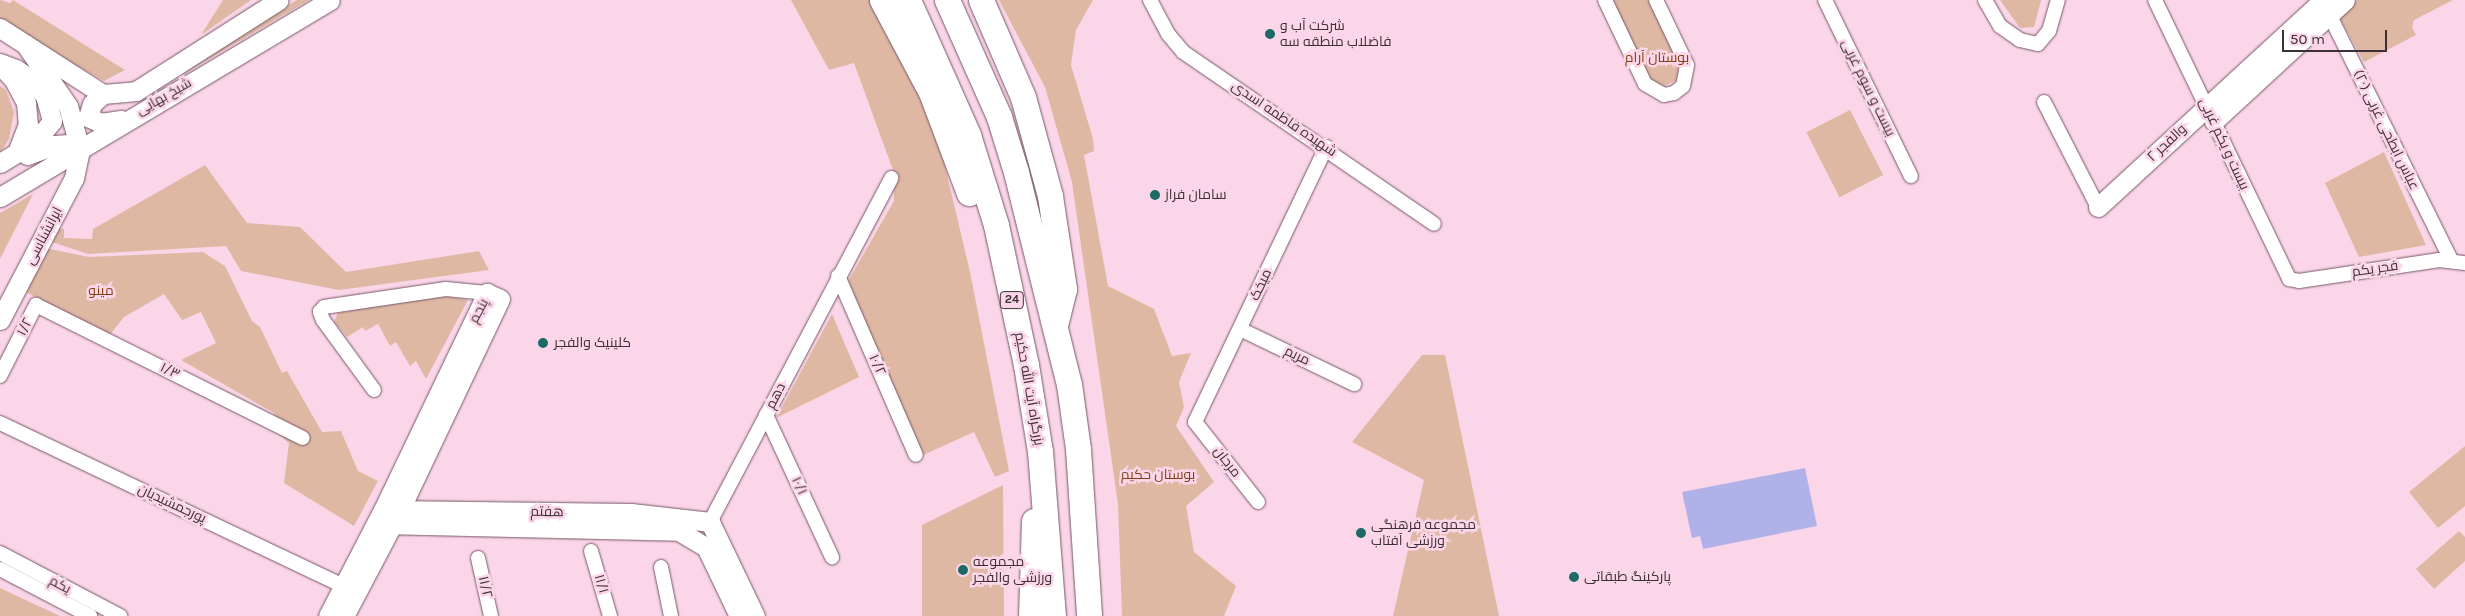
<!DOCTYPE html>
<html>
<head>
<meta charset="utf-8">
<style>
	body { margin:0 }
	#map { position:relative; width:2465px; height:616px; overflow:hidden; background:#fbd6e8; font-family:Karla,Cairo,sans-serif }
	div>[style] { position:absolute }
	.green>* { inset:0; background:#dfb8a4; transform-origin:0 0 }
	.water>* { inset:0; background:#b1b1ea }
	.roads { filter:drop-shadow(0 0 1px #755767) drop-shadow(0 0 1px #755767) }
	.street>* { height:14px; margin:-7px; padding:0 7px; transform-origin:7px; border-radius:7px; background:#fff }
	.secondary>* { height:19px; margin:-9.5px; padding:0 9.5px; transform-origin:9.5px; border-radius:9.5px; background:#fff }
	.highway>* { height:25px; margin:-12.5px; padding:0 12.5px; transform-origin:12.5px; border-radius:12.5px; background:#fff }
	.dots>* { width:14px; height:14px; translate:-50% -50%; box-sizing:border-box; border:2px solid #fbd6e8; border-radius:50% }
	span { translate:-50% -50%; white-space:nowrap; text-align:center; line-height:1.15; -webkit-text-stroke:5px #fbd6e8; paint-order:stroke }
	.shield-label span { padding:1px 4px; background:#fbd6e8; border:1px solid; border-radius:4px; -webkit-text-stroke-width:0 }
	.shield-label { font-size:12px; color:#3e3037; font-weight:700 }
	.poi-label { font-size:14px; color:#3e3037 }
	.left { translate:0 -50%; text-align:left }
	.park-label { font-size:14px; color:#853f12 }
	.street-label { font-size:14px; color:#3e3037 }
	.scale { position:absolute; left:2282px; top:30px; width:105px; height:22px; box-sizing:border-box; border:2px solid #3e3037; border-top:0; padding-left:6px; font-size:15px; line-height:18px; white-space:nowrap; color:#3e3037; -webkit-text-stroke:4px #fbd6e8; paint-order:stroke }
</style>
</head>
<body>
<div id="map">
	<div class="green">
		<i style="clip-path:polygon(0 0,10px 3px,13px 0,125px 70px,104px 81px,70px 62px,0 18px)"></i>
		<i style="clip-path:polygon(223px 0,251px 0,201px 35px)"></i>
		<i style="clip-path:polygon(297px 0,309px 0,178px 77px,211px 51px)"></i>
		<i style="clip-path:polygon(791px 0,872px 0,928px 113px,943px 158px,970px 272px,1009px 471px,995px 477px,974px 432px,921px 456px,847px 283px,894px 201px,893px 170px,854px 63px,829px 70px)"></i>
		<i style="clip-path:polygon(999px 0,1093px 0,1076px 30px,1071px 65px,1093px 139px,1094px 151px,1084px 155px,1108px 286px,1154px 309px,1172px 356px,1191px 353px,1179px 382px,1184px 407px,1176px 426px,1214px 482px,1186px 506px,1194px 552px,1236px 586px,1224px 616px,1122px 616px,1118px 504px,1072px 182px,1045px 87px)"></i>
		<i style="clip-path:polygon(1609px 0,1649px 0,1681px 64px,1681px 73px,1677px 80px,1664px 86px,1648px 80px)"></i>
		<i style="clip-path:polygon(2000px 0,2041px 0,2034px 27px,2020px 28px)"></i>
		<i style="clip-path:polygon(2357px 0,2453px 0,2414px 20px,2412px 27px,2416px 35px,2364px 62px,2339px 17px)"></i>
		<i style="clip-path:polygon(0 86px,6px 90px,14px 112px,9px 139px,0 153px)"></i>
		<i style="left:1850px;top:110px;width:73px;height:49px;rotate:63deg"></i>
		<i style="clip-path:polygon(2384px 152px,2426px 245px,2359px 257px,2325px 183px)"></i>
		<i style="clip-path:polygon(205px 165px,247px 223px,300px 227px,346px 272px,479px 251px,489px 270px,339px 290px,241px 271px,226px 246px,88px 254px,46px 240px,53px 228px,64px 229px,64px 238px,92px 239px,93px 229px)"></i>
		<i style="clip-path:polygon(33px 194px,0 259px,0 213px)"></i>
		<i style="clip-path:polygon(45px 248px,89px 257px,203px 252px,225px 266px,252px 321px,260px 327px,282px 373px,287px 371px,322px 432px,341px 431px,358px 471px,378px 481px,354px 526px,284px 483px,289px 443px,271px 428px,274px 413px,181px 360px,216px 343px,201px 312px,182px 320px,164px 294px,124px 317px,109px 336px,22px 290px)"></i>
		<i style="clip-path:polygon(441px 294px,468px 300px,426px 379px,416px 361px,410px 366px,396px 342px,390px 346px,378px 324px,365px 331px,363px 327px,347px 337px,334px 322px,338px 313px)"></i>
		<i style="clip-path:polygon(832px 314px,859px 377px,776px 418px)"></i>
		<i style="clip-path:polygon(1422px 355px,1445px 355px,1499px 616px,1393px 616px,1424px 480px,1352px 442px)"></i>
		<i style="clip-path:polygon(2465px 446px,2465px 506px,2438px 528px,2409px 492px)"></i>
		<i style="clip-path:polygon(1003px 485px,1004px 616px,922px 616px,922px 525px)"></i>
		<i style="clip-path:polygon(2459px 531px,2465px 537px,2465px 561px,2434px 589px,2416px 569px)"></i>
		<i style="clip-path:polygon(0 588px,60px 616px,0 616px)"></i>
	</div>
	<div class="water">
		<i style="clip-path:polygon(1805px 468px,1817px 526px,1703px 549px,1700px 536px,1692px 538px,1682px 492px)"></i>
	</div>
	<div class="roads">
		<div class="street">
			<i style="left:1150px;top:0;width:38px;rotate:62deg"></i>
			<i style="left:1168px;top:34px;width:23px;rotate:50deg"></i>
			<i style="left:1183px;top:52px;width:304px;rotate:34.4deg"></i>
			<i style="left:1605px;top:0;width:93px;rotate:64.5deg"></i>
			<i style="left:1645px;top:84px;width:22px;rotate:30deg"></i>
			<i style="left:1664px;top:95px;width:10px;rotate:-11deg"></i>
			<i style="left:1674px;top:93px;width:11px;rotate:-38deg"></i>
			<i style="left:1683px;top:86px;width:21px;rotate:-79deg"></i>
			<i style="left:1687px;top:65px;width:72px;rotate:-115.5deg"></i>
			<i style="left:1825px;top:0;width:196px;rotate:64deg"></i>
			<i style="left:1985px;top:0;width:30px;rotate:60deg"></i>
			<i style="left:2000px;top:26px;width:24px;rotate:35deg"></i>
			<i style="left:2020px;top:40px;width:18px;rotate:13deg"></i>
			<i style="left:2038px;top:44px;width:17px;rotate:-50deg"></i>
			<i style="left:2049px;top:31px;width:32px;rotate:-74deg"></i>
			<i style="left:2155px;top:0;width:310px;rotate:64.3deg"></i>
			<i style="left:2289px;top:279px;width:10px;rotate:11deg"></i>
			<i style="left:2299px;top:281px;width:142px;rotate:-8.5deg"></i>
			<i style="left:2439px;top:260px;width:26px;rotate:7deg"></i>
			<i style="left:2326px;top:8px;width:281px;rotate:63.6deg"></i>
			<i style="left:2044px;top:102px;width:118px;rotate:62.8deg"></i>
			<i style="left:838px;top:276px;width:195px;rotate:66.5deg"></i>
			<i style="left:1240px;top:329px;width:127px;rotate:25.8deg"></i>
			<i style="left:0;top:376px;width:80px;rotate:-63.1deg"></i>
			<i style="left:36px;top:305px;width:298px;rotate:26.5deg"></i>
			<i style="left:374px;top:390px;width:87px;rotate:-126.1deg"></i>
			<i style="left:323px;top:320px;width:9px;rotate:-111deg"></i>
			<i style="left:320px;top:312px;width:6px;rotate:-51deg"></i>
			<i style="left:324px;top:307px;width:123px;rotate:-8.4deg"></i>
			<i style="left:446px;top:289px;width:41px;rotate:5.6deg"></i>
			<i style="left:766px;top:415px;width:157px;rotate:65.1deg"></i>
			<i style="left:0;top:423px;width:381px;rotate:25.4deg"></i>
			<i style="left:1258px;top:502px;width:102px;rotate:-128.2deg"></i>
			<i style="left:1195px;top:422px;width:305px;rotate:-64.5deg"></i>
			<i style="left:710px;top:522px;width:389px;rotate:-62.2deg"></i>
			<i style="left:591px;top:551px;width:68px;rotate:73.7deg"></i>
			<i style="left:0;top:553px;width:136px;rotate:27.7deg"></i>
			<i style="left:478px;top:558px;width:59px;rotate:77.4deg"></i>
			<i style="left:661px;top:567px;width:50px;rotate:78.5deg"></i>
			<i style="left:0;top:569px;width:102px;rotate:27.6deg"></i>
		</div>
		<div class="secondary">
			<i style="left:0;top:28px;width:122px;rotate:32.7deg"></i>
			<i style="left:0;top:63px;width:17px;rotate:21deg"></i>
			<i style="left:16px;top:69px;width:21px;rotate:35deg"></i>
			<i style="left:33px;top:81px;width:19px;rotate:51deg"></i>
			<i style="left:45px;top:96px;width:26px;rotate:74deg"></i>
			<i style="left:52px;top:121px;width:26px;rotate:129deg"></i>
			<i style="left:36px;top:141px;width:42px;rotate:148.6deg"></i>
			<i style="left:2px;top:67px;width:18px;rotate:47deg"></i>
			<i style="left:14px;top:80px;width:26px;rotate:62deg"></i>
			<i style="left:26px;top:103px;width:21px;rotate:85deg"></i>
			<i style="left:28px;top:124px;width:31px;rotate:111deg"></i>
			<i style="left:103px;top:94px;width:33px;rotate:-5deg"></i>
			<i style="left:136px;top:91px;width:169px;rotate:-32.5deg"></i>
			<i style="left:103px;top:94px;width:15px;rotate:138deg"></i>
			<i style="left:92px;top:104px;width:14px;rotate:107deg"></i>
			<i style="left:88px;top:117px;width:14px;rotate:25deg"></i>
			<i style="left:101px;top:123px;width:20px;rotate:-9deg"></i>
			<i style="left:2214px;top:121px;width:178px;rotate:-42.7deg"></i>
			<i style="left:27px;top:155px;width:29px;rotate:-20deg"></i>
			<i style="left:54px;top:145px;width:15px;rotate:-4deg"></i>
			<i style="left:69px;top:144px;width:12px;rotate:24deg"></i>
			<i style="left:0;top:197px;width:384px;rotate:-30.8deg"></i>
			<i style="left:2098px;top:207px;width:306px;rotate:-42.6deg"></i>
			<i style="left:0;top:320px;width:160px;rotate:-62.5deg"></i>
			<i style="left:74px;top:178px;width:30px;rotate:-78deg"></i>
			<i style="left:80px;top:149px;width:45px;rotate:-105.6deg"></i>
			<i style="left:68px;top:106px;width:75px;rotate:-124.7deg"></i>
			<i style="left:389px;top:510px;width:242px;rotate:0.7deg"></i>
			<i style="left:631px;top:513px;width:80px;rotate:6.5deg"></i>
			<i style="left:710px;top:522px;width:104px;rotate:64.4deg"></i>
			<i style="left:381px;top:524px;width:298px;rotate:1.3deg"></i>
			<i style="left:679px;top:531px;width:31px;rotate:31deg"></i>
			<i style="left:706px;top:547px;width:76px;rotate:64.4deg"></i>
			<i style="left:328px;top:616px;width:119px;rotate:-62.6deg"></i>
			<i style="left:383px;top:510px;width:241px;rotate:-64.4deg"></i>
			<i style="left:487px;top:293px;width:14px;rotate:25deg"></i>
			<i style="left:500px;top:299px;width:233px;rotate:115.4deg"></i>
			<i style="left:400px;top:510px;width:120px;rotate:117.8deg"></i>
		</div>
		<div class="highway">
			<i style="left:882px;top:0;width:104px;rotate:62deg"></i>
			<i style="left:931px;top:92px;width:108px;rotate:69.4deg"></i>
			<i style="left:908px;top:0;width:148px;rotate:66deg"></i>
			<i style="left:968px;top:135px;width:94px;rotate:72.7deg"></i>
			<i style="left:996px;top:225px;width:143px;rotate:77.9deg"></i>
			<i style="left:1026px;top:365px;width:87px;rotate:80.8deg"></i>
			<i style="left:1040px;top:451px;width:166px;rotate:85.5deg"></i>
			<i style="left:947px;top:0;width:128px;rotate:66deg"></i>
			<i style="left:999px;top:117px;width:58px;rotate:72.8deg"></i>
			<i style="left:1016px;top:172px;width:219px;rotate:76deg"></i>
			<i style="left:1069px;top:384px;width:66px;rotate:82.1deg"></i>
			<i style="left:1078px;top:449px;width:167px;rotate:86.2deg"></i>
			<i style="left:981px;top:0;width:106px;rotate:66.6deg"></i>
			<i style="left:1023px;top:97px;width:103px;rotate:74.7deg"></i>
			<i style="left:1050px;top:196px;width:94px;rotate:81.4deg"></i>
			<i style="left:1064px;top:289px;width:36px;rotate:104deg"></i>
			<i style="left:1031px;top:616px;width:95px;rotate:-88.2deg"></i>
		</div>
	</div>
	<div class="dots">
		<i style="left:1270px;top:34px;background:#1c6966"></i>
		<i style="left:1155px;top:195px;background:#1c6966"></i>
		<i style="left:543px;top:343px;background:#1c6966"></i>
		<i style="left:1361px;top:533px;background:#1c6966"></i>
		<i style="left:963px;top:570px;background:#1c6966"></i>
		<i style="left:1574px;top:577px;background:#1c6966"></i>
	</div>
	<div class="shield-label">
		<span style="left:1012px;top:300px">24</span>
	</div>
	<div class="poi-label">
		<span class="left" style="left:1280px;top:34px">شرکت آب و<br>فاضلاب منطقه سه</span>
		<span class="left" style="left:1165px;top:195px">سامان فراز</span>
		<span class="left" style="left:554px;top:343px">کلینیک والفجر</span>
		<span class="left" style="left:1371px;top:533px">مجموعه فرهنگی<br>ورزشی آفتاب</span>
		<span class="left" style="left:973px;top:570px">مجموعه<br>ورزشی والفجر</span>
		<span class="left" style="left:1584px;top:577px">پارکینگ طبقاتی</span>
	</div>
	<div class="park-label">
		<span style="left:1657px;top:58px">بوستان آرام</span>
		<span style="left:101px;top:291px">مینو</span>
		<span style="left:1158px;top:475px">بوستان حکیم</span>
	</div>
	<div class="street-label">
		<span style="left:1868px;top:88px;rotate:64deg">بیست و سوم غربی</span>
		<span style="left:164px;top:97px;rotate:-30deg">شیخ بهایی</span>
		<span style="left:1284px;top:119px;rotate:34deg">شهیده فاطمه اسدی</span>
		<span style="left:2386px;top:130px;rotate:64deg">عباس ابطحی غربی (۲۰)</span>
		<span style="left:2167px;top:143px;rotate:-43deg">والفجر ۲</span>
		<span style="left:2224px;top:144px;rotate:65deg">بیست و یکم غربی</span>
		<span style="left:44px;top:236px;rotate:-62deg">ایرانشناسی</span>
		<span style="left:2375px;top:269px;rotate:-8deg">فجر یکم</span>
		<span style="left:1261px;top:285px;rotate:-65deg">میخک</span>
		<span style="left:479px;top:311px;rotate:-62deg">پنجم</span>
		<span style="left:25px;top:327px;rotate:-63deg">۱/۲</span>
		<span style="left:1297px;top:356px;rotate:26deg">مریم</span>
		<span style="left:877px;top:365px;rotate:66deg">۱۰/۲</span>
		<span style="left:170px;top:371px;rotate:26deg">۱/۳</span>
		<span style="left:1029px;top:389px;rotate:80deg">بزرگراه آیت الله حکیم</span>
		<span style="left:776px;top:396px;rotate:-63deg">دهم</span>
		<span style="left:1227px;top:462px;rotate:52deg">مرجان</span>
		<span style="left:799px;top:486px;rotate:65deg">۱۰/۱</span>
		<span style="left:172px;top:504px;rotate:25deg">پورجمشیدیان</span>
		<span style="left:547px;top:512px;rotate:1deg">هفتم</span>
		<span style="left:601px;top:584px;rotate:74deg">۱۱/۱</span>
		<span style="left:60px;top:585px;rotate:28deg">یکم</span>
		<span style="left:485px;top:587px;rotate:77deg">۱۱/۲</span>
	</div>
	<div class="scale">50 m</div>
</div>
</body>
</html>
